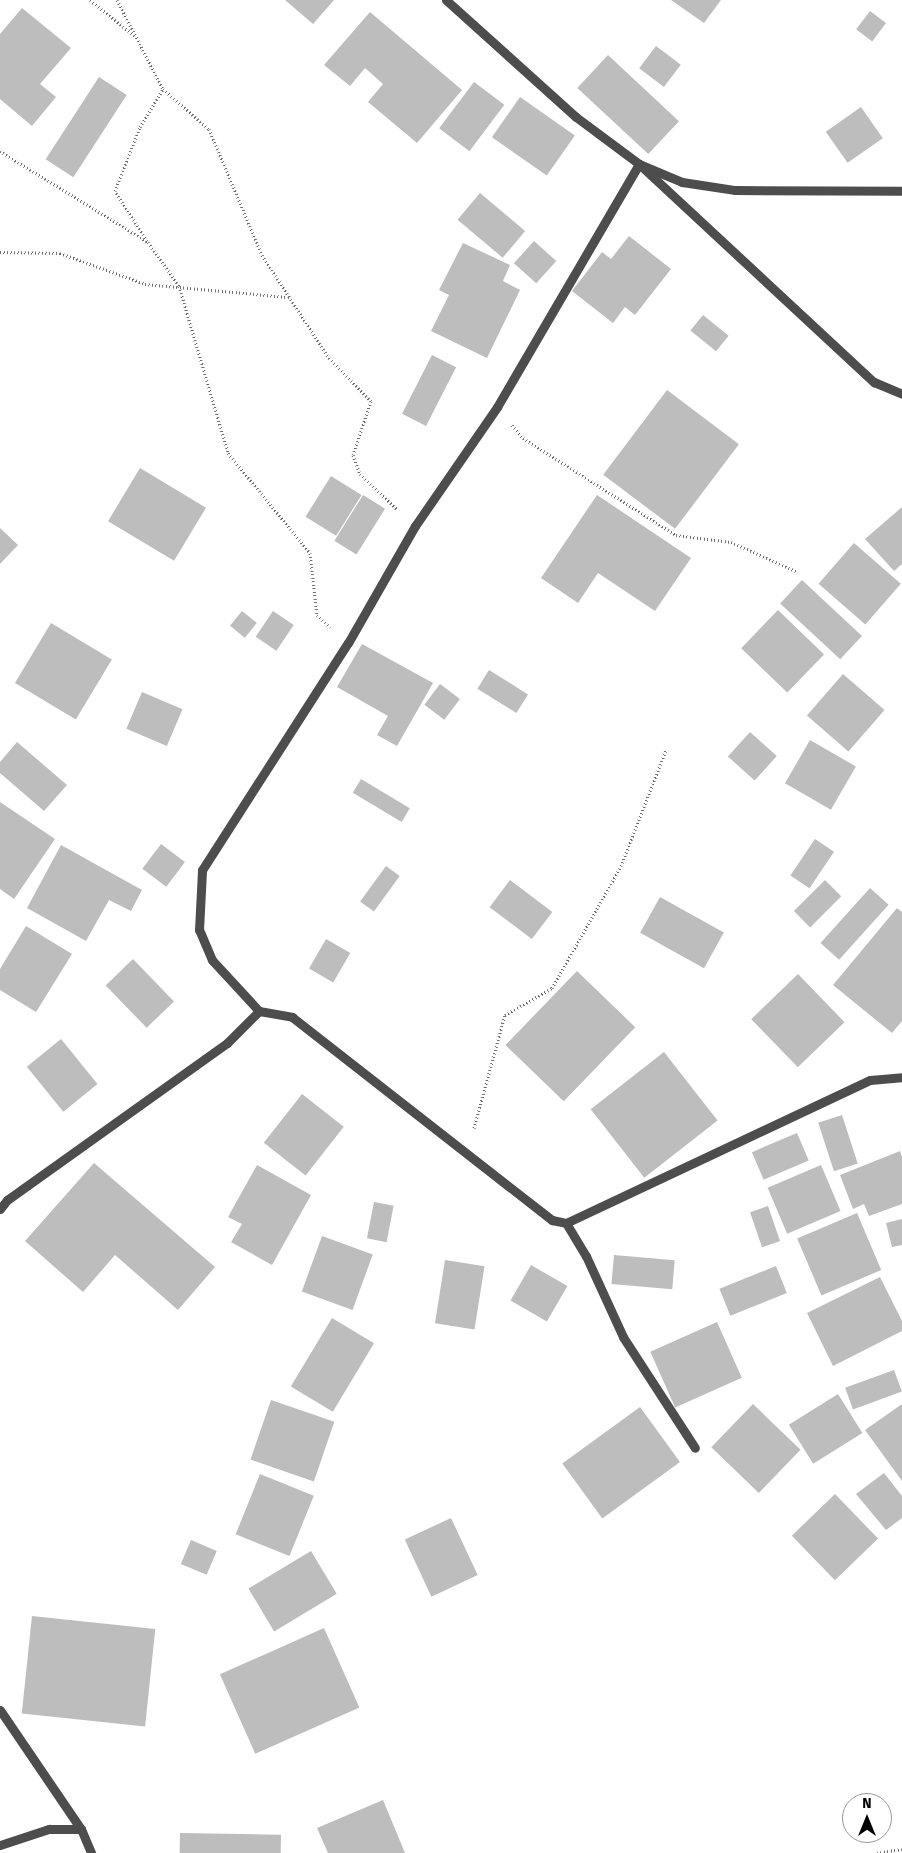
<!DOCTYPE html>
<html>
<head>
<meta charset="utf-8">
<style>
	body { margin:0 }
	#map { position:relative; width:902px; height:1853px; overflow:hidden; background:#fff; font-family:"Fira Sans",sans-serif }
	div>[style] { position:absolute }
	.building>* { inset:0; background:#bdbdbd; transform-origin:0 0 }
	.path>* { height:3px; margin-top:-1.5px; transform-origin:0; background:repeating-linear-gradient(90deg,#6f6f6f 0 1px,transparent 0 3.5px) }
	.minor>* { height:9px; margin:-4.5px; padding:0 4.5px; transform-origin:4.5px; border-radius:4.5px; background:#4d4d4d }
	span { translate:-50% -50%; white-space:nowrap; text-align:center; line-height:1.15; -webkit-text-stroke:4.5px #fff; paint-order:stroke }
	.north { position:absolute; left:842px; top:1793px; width:50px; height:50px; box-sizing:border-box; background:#fff; border:1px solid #999; border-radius:50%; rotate:0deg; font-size:14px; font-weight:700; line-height:20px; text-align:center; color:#000 }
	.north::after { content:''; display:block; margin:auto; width:18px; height:22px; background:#000; clip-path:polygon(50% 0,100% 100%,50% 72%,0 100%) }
</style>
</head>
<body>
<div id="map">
	<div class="building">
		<i style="clip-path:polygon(285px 0,334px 0,313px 24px)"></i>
		<i style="clip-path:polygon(671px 0,721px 0,704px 23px)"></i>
		<i style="clip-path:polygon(22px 8px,71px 48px,40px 84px,56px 97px,32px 126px,0 99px,0 34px)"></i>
		<i style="left:870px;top:11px;width:20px;height:23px;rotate:37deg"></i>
		<i style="clip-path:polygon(370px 12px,462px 90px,417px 143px,368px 102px,383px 84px,365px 68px,350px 86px,324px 65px)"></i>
		<i style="left:656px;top:46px;width:31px;height:28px;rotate:37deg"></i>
		<i style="left:608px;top:55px;width:97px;height:45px;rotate:43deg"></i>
		<i style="left:99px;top:77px;width:33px;height:98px;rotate:33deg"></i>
		<i style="left:474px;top:82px;width:38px;height:58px;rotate:37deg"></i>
		<i style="left:520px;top:97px;width:67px;height:49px;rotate:35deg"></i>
		<i style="left:861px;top:107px;width:38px;height:43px;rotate:55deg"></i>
		<i style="left:480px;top:193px;width:59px;height:35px;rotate:40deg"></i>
		<i style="clip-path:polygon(629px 236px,671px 269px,635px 315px,625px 307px,613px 323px,572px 291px,602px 252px,611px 259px)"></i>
		<i style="left:534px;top:241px;width:30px;height:30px;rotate:42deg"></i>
		<i style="clip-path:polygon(463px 243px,510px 265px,503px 281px,520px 290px,487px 358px,431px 331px,449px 295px,439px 290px)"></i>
		<i style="left:703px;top:315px;width:33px;height:20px;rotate:39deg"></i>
		<i style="left:432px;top:355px;width:27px;height:66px;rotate:27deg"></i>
		<i style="left:667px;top:390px;width:90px;height:106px;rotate:37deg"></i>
		<i style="left:140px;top:468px;width:77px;height:62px;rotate:31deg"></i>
		<i style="left:331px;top:476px;width:36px;height:48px;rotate:32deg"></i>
		<i style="left:363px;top:495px;width:26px;height:54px;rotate:32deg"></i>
		<i style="clip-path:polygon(597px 495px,691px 558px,655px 611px,598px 573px,578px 603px,541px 578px)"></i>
		<i style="clip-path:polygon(902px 507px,902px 564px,894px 571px,865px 539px)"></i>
		<i style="clip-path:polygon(0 528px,18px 545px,0 564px)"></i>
		<i style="left:854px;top:543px;width:62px;height:54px;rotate:41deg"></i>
		<i style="left:802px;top:580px;width:82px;height:32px;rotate:43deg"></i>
		<i style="left:778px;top:610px;width:64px;height:53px;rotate:44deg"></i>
		<i style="left:242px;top:611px;width:19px;height:19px;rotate:39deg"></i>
		<i style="left:273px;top:611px;width:25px;height:31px;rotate:34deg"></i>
		<i style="left:51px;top:623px;width:71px;height:70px;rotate:31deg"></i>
		<i style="clip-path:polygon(362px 644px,433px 683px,397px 746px,377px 735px,388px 716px,337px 687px)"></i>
		<i style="left:489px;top:670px;width:46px;height:22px;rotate:32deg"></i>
		<i style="left:843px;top:674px;width:55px;height:55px;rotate:41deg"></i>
		<i style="left:440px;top:684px;width:25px;height:26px;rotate:37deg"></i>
		<i style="left:142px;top:692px;width:44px;height:40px;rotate:23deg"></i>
		<i style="left:750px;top:732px;width:36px;height:33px;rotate:42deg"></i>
		<i style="left:810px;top:740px;width:53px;height:50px;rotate:30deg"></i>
		<i style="clip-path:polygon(17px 742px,67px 785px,44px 811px,0 773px,0 762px)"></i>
		<i style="left:361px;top:779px;width:57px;height:16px;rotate:31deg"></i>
		<i style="clip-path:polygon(0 802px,55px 839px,14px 899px,0 889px)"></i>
		<i style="left:815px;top:839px;width:23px;height:44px;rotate:34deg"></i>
		<i style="left:161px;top:844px;width:30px;height:31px;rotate:37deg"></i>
		<i style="clip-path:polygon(61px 845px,142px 890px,131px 911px,109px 900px,86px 941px,27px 908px)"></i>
		<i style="left:386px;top:866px;width:17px;height:44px;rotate:36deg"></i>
		<i style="left:510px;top:880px;width:53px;height:34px;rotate:37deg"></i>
		<i style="left:825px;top:880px;width:23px;height:44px;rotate:45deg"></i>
		<i style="left:870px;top:888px;width:25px;height:74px;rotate:42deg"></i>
		<i style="left:660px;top:897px;width:73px;height:41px;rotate:29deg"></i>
		<i style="clip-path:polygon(897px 908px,902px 912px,902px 1021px,892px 1033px,833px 985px)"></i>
		<i style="clip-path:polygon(26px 926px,72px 954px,36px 1012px,0 990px,0 969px)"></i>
		<i style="left:326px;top:939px;width:28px;height:34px;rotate:30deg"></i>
		<i style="left:133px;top:959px;width:59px;height:38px;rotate:46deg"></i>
		<i style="left:577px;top:971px;width:81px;height:103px;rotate:44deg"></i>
		<i style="left:798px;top:974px;width:67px;height:65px;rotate:46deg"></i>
		<i style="left:61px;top:1039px;width:58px;height:44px;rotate:51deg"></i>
		<i style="left:664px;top:1052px;width:87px;height:93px;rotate:52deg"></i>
		<i style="left:302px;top:1094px;width:53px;height:62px;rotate:38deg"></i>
		<i style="left:842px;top:1115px;width:51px;height:25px;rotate:72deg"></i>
		<i style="left:797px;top:1133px;width:30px;height:49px;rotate:67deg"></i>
		<i style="clip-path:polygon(900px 1151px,902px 1157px,902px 1204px,869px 1216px,864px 1204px,853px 1209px,840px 1175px)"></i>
		<i style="clip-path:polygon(94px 1163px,215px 1267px,178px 1310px,115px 1255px,83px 1292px,25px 1241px)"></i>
		<i style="clip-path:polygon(257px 1165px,311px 1195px,272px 1265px,231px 1242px,242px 1224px,228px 1217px)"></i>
		<i style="left:821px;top:1165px;width:50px;height:58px;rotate:67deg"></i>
		<i style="left:374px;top:1202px;width:20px;height:37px;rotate:11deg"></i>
		<i style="left:768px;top:1206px;width:37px;height:19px;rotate:71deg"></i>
		<i style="left:857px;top:1213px;width:62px;height:65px;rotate:67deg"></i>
		<i style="clip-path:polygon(902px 1219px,902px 1245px,892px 1247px,886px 1223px)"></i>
		<i style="left:322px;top:1236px;width:54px;height:59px;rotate:20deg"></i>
		<i style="left:614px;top:1255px;width:61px;height:29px;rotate:5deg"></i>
		<i style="left:445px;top:1260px;width:40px;height:64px;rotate:9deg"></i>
		<i style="left:531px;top:1265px;width:42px;height:41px;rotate:30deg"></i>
		<i style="left:776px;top:1266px;width:29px;height:61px;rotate:68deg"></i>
		<i style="clip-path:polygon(880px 1277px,902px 1321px,902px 1331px,833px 1366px,807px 1313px)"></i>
		<i style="left:332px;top:1318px;width:49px;height:80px;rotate:31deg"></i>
		<i style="left:717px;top:1322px;width:61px;height:73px;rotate:66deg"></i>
		<i style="left:894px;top:1370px;width:23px;height:52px;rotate:70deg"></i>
		<i style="left:838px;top:1394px;width:46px;height:58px;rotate:58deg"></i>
		<i style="left:271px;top:1400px;width:67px;height:63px;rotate:19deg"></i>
		<i style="left:753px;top:1404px;width:66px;height:60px;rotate:44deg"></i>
		<i style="clip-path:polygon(902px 1404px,902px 1481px,865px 1430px)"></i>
		<i style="left:640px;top:1407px;width:68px;height:96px;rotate:54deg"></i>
		<i style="clip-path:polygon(884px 1473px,902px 1496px,902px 1518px,886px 1530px,856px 1494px)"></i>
		<i style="left:260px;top:1474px;width:58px;height:65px;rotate:22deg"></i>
		<i style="left:835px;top:1494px;width:62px;height:60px;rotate:46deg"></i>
		<i style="left:451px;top:1518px;width:63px;height:51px;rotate:65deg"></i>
		<i style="left:191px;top:1540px;width:28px;height:26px;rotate:23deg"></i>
		<i style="left:311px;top:1551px;width:50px;height:73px;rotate:59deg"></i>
		<i style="left:32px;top:1616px;width:124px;height:98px;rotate:6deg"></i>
		<i style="left:324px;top:1628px;width:87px;height:114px;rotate:66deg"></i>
		<i style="clip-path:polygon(383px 1800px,405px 1853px,328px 1853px,317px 1828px)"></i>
		<i style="left:180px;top:1833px;width:101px;height:20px;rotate:1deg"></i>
	</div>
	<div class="path">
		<i style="left:90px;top:0;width:58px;rotate:38.7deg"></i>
		<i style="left:117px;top:0;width:100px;rotate:62.7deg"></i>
		<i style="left:163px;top:89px;width:61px;rotate:41deg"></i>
		<i style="left:209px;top:129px;width:137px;rotate:67.2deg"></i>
		<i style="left:262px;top:255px;width:123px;rotate:57deg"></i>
		<i style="left:329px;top:358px;width:60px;rotate:45.7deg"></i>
		<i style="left:371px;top:401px;width:57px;rotate:108.4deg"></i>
		<i style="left:353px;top:455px;width:20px;rotate:70deg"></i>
		<i style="left:360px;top:474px;width:52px;rotate:43.5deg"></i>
		<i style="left:0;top:151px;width:174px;rotate:31.6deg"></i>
		<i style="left:148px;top:242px;width:54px;rotate:54.8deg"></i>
		<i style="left:179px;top:286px;width:174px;rotate:73.6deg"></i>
		<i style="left:228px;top:453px;width:129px;rotate:50.6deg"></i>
		<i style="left:310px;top:553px;width:62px;rotate:83.6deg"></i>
		<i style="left:317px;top:615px;width:18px;rotate:43deg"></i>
		<i style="left:147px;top:241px;width:59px;rotate:-122.6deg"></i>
		<i style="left:115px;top:191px;width:69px;rotate:-68.7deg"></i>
		<i style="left:140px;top:127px;width:44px;rotate:-58.8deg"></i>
		<i style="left:0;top:252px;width:60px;rotate:1deg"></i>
		<i style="left:60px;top:253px;width:90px;rotate:20deg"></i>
		<i style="left:145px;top:284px;width:145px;rotate:5.2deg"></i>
		<i style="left:512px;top:425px;width:17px;rotate:50deg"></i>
		<i style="left:523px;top:438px;width:181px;rotate:32.4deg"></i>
		<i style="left:676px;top:535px;width:55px;rotate:7.3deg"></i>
		<i style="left:731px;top:542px;width:73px;rotate:24.1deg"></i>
		<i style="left:474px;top:1128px;width:117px;rotate:-74.7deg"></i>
		<i style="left:505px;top:1015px;width:54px;rotate:-29.9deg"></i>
		<i style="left:552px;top:988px;width:140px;rotate:-60.5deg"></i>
		<i style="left:621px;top:866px;width:124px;rotate:-68.8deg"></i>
		<i style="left:877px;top:1853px;width:25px;rotate:-9deg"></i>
	</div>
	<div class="minor">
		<i style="left:446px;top:0;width:175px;rotate:42deg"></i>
		<i style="left:576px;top:117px;width:79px;rotate:36.7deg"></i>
		<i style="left:639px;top:164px;width:47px;rotate:22.7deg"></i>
		<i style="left:682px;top:182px;width:54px;rotate:8.6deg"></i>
		<i style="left:735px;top:190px;width:167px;rotate:0.3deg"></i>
		<i style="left:259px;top:1011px;width:69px;rotate:-132.7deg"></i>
		<i style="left:212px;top:960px;width:33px;rotate:-113deg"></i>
		<i style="left:199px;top:930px;width:60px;rotate:-87.1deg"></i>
		<i style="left:202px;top:870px;width:270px;rotate:-57.3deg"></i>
		<i style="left:348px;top:643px;width:135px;rotate:-60.2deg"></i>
		<i style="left:415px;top:526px;width:145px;rotate:-55.4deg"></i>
		<i style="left:497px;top:407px;width:281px;rotate:-59.7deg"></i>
		<i style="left:639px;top:164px;width:321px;rotate:42.9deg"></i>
		<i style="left:874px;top:382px;width:30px;rotate:23deg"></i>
		<i style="left:0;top:1209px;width:11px;rotate:-52deg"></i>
		<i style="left:7px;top:1200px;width:270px;rotate:-35.5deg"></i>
		<i style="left:227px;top:1043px;width:45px;rotate:-45deg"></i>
		<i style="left:259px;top:1011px;width:34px;rotate:10deg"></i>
		<i style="left:292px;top:1017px;width:330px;rotate:38deg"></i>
		<i style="left:552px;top:1220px;width:14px;rotate:12deg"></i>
		<i style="left:566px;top:1223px;width:336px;rotate:-25.2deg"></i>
		<i style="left:870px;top:1080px;width:32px;rotate:-5deg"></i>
		<i style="left:566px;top:1223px;width:39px;rotate:59deg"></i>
		<i style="left:586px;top:1256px;width:89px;rotate:65.4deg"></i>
		<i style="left:623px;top:1337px;width:132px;rotate:57deg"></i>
		<i style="left:0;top:1710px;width:144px;rotate:55.8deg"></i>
		<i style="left:81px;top:1829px;width:26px;rotate:67deg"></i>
		<i style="left:0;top:1845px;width:52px;rotate:-18.1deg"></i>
		<i style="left:49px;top:1829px;width:32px"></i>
	</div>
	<div class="north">N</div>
</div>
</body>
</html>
